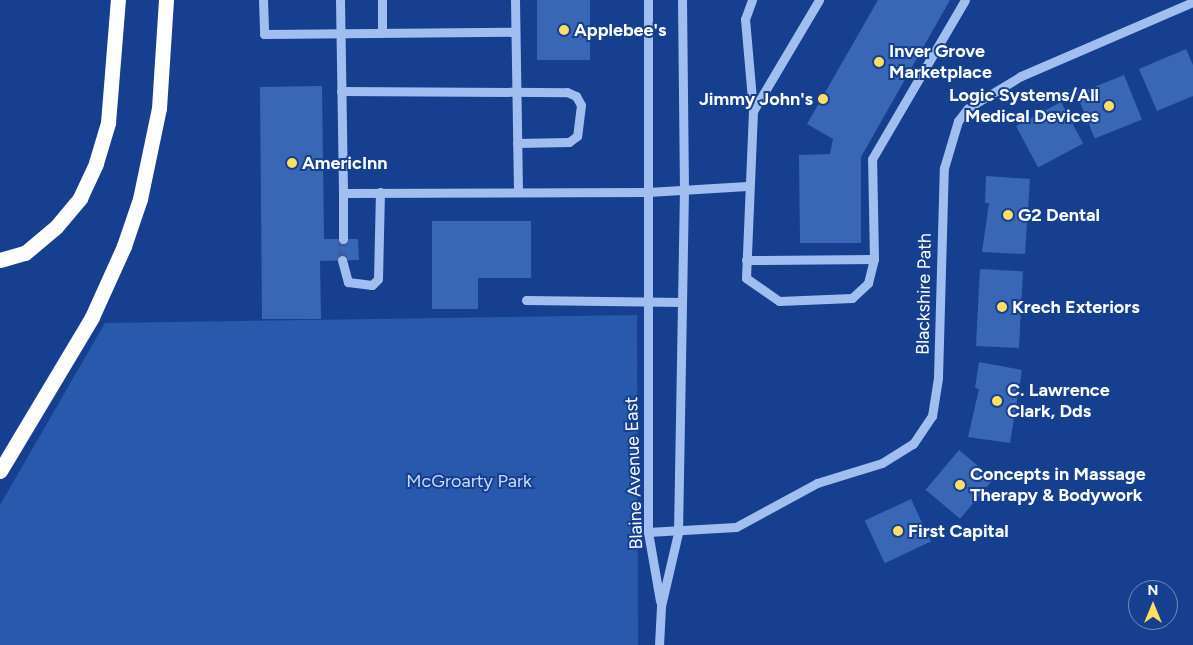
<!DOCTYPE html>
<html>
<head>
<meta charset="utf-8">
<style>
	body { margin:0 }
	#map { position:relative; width:1193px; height:645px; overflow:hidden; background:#16408f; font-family:Figtree,sans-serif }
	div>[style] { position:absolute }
	.green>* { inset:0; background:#2859ad }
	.building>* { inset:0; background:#3a67b5; transform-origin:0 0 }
	.minor-tunnel>* { height:9px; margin-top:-4.5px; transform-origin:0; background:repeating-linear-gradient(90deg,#395da0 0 9px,transparent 0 13.5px) }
	.minor>* { height:9px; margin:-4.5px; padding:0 4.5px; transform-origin:4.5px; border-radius:4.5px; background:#a1bef0 }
	.highway>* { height:15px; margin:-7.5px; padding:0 7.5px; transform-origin:7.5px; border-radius:7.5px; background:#fff }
	.dots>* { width:14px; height:14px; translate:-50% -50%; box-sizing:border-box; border:2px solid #16408f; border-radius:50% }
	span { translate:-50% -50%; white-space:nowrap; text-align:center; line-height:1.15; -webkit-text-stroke:4px #16408f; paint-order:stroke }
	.poi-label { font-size:18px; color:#fff; font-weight:700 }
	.left { translate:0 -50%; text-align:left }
	.right { translate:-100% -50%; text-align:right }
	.street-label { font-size:18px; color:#fff }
	.park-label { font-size:18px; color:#c8dbfb }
	.north { position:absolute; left:1128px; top:580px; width:50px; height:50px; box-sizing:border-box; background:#16408f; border:1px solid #738cbc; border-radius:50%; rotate:0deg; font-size:14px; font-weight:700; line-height:20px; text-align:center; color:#fff }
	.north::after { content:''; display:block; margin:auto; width:18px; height:22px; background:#ffdf60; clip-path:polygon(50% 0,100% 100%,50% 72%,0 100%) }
</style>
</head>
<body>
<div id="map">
	<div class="green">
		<i style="clip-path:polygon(637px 315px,638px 645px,0 645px,0 505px,105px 323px)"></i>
	</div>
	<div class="building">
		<i style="left:537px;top:0;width:53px;height:60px"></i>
		<i style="clip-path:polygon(878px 0,950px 0,861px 157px,861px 243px,800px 243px,799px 155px,830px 154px,833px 139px,807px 124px)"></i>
		<i style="clip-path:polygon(1186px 49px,1193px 65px,1193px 96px,1157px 111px,1139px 69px)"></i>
		<i style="left:1124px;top:75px;width:48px;height:51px;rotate:68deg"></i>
		<i style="clip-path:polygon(322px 86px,324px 239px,358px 239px,359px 260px,320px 261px,321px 319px,262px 319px,260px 87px)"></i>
		<i style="left:1061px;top:102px;width:47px;height:51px;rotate:62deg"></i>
		<i style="clip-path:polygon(986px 176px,1030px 179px,1025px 254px,982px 252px,989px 203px,985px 203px)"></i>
		<i style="clip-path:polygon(432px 221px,531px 221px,531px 278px,478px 278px,478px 309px,432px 309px)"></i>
		<i style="left:980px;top:269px;width:43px;height:77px;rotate:3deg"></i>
		<i style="clip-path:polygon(979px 362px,1022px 370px,1010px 443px,968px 437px,979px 389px,975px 388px)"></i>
		<i style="left:959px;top:450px;width:45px;height:52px;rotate:40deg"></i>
		<i style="left:911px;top:499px;width:47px;height:51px;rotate:65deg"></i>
	</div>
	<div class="minor-tunnel">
		<i style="left:342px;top:260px;width:21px;rotate:-87deg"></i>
	</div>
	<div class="minor">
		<i style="left:263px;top:0;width:34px;rotate:88deg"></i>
		<i style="left:264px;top:34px;width:251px;rotate:-0.5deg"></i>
		<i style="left:340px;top:0;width:193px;rotate:89.1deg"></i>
		<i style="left:343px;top:193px;width:305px;rotate:-0.2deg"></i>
		<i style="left:648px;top:192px;width:99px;rotate:-3.5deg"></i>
		<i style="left:382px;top:0;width:33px;rotate:90deg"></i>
		<i style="left:515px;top:0;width:190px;rotate:89.1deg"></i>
		<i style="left:648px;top:0;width:532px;rotate:90deg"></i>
		<i style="left:648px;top:532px;width:70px;rotate:80.1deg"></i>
		<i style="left:752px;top:0;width:20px;rotate:110deg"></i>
		<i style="left:745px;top:19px;width:92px;rotate:85deg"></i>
		<i style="left:819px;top:0;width:129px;rotate:120.7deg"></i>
		<i style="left:753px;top:111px;width:167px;rotate:92.4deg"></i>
		<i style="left:746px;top:278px;width:40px;rotate:34.9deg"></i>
		<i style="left:779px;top:301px;width:73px;rotate:-2.4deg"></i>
		<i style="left:852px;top:298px;width:22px;rotate:-43deg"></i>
		<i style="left:868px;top:283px;width:25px;rotate:-76deg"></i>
		<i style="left:874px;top:259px;width:100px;rotate:-91.1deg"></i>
		<i style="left:872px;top:159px;width:184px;rotate:-59.7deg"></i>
		<i style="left:341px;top:91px;width:226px;rotate:0.3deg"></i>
		<i style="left:567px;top:92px;width:10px;rotate:24deg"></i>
		<i style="left:576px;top:96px;width:10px;rotate:61deg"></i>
		<i style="left:581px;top:105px;width:31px;rotate:97deg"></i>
		<i style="left:577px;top:136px;width:10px;rotate:143deg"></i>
		<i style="left:569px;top:142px;width:52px;rotate:178.9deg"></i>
		<i style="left:343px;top:193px;width:46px;rotate:90deg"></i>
		<i style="left:342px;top:260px;width:23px;rotate:75deg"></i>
		<i style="left:348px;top:282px;width:24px;rotate:7deg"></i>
		<i style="left:372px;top:285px;width:8px;rotate:-45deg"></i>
		<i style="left:378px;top:279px;width:87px;rotate:-88.7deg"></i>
		<i style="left:746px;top:260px;width:128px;rotate:-0.4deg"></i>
		<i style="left:526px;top:300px;width:156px;rotate:0.7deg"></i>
		<i style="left:648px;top:532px;width:88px;rotate:-3.3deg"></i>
		<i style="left:736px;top:527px;width:92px;rotate:-28.5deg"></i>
		<i style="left:817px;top:483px;width:68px;rotate:-17.1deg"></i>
		<i style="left:882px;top:463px;width:36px;rotate:-32deg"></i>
		<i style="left:913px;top:444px;width:34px;rotate:-56deg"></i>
		<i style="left:932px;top:416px;width:39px;rotate:-81deg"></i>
		<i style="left:938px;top:377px;width:209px;rotate:-88.4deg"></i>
		<i style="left:944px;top:168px;width:49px;rotate:-73.4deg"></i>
		<i style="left:958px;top:121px;width:16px;rotate:-52deg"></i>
		<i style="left:968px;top:108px;width:62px;rotate:-31.1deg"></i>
		<i style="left:1021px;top:76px;width:187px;rotate:-23.3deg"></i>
		<i style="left:659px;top:645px;width:39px;rotate:-87deg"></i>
		<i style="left:661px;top:606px;width:75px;rotate:-76.9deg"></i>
		<i style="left:678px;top:533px;width:343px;rotate:-89deg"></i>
		<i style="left:684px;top:190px;width:190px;rotate:-90.6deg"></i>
	</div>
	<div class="highway">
		<i style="left:0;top:260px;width:26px;rotate:-16deg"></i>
		<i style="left:25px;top:253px;width:40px;rotate:-40deg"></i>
		<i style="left:56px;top:227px;width:38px;rotate:-50deg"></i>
		<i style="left:80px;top:198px;width:38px;rotate:-65deg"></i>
		<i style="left:96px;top:163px;width:42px;rotate:-73.3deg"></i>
		<i style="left:108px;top:123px;width:123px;rotate:-85.4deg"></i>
		<i style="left:0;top:471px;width:179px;rotate:-59.1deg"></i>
		<i style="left:92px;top:317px;width:78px;rotate:-65.7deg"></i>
		<i style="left:124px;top:246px;width:50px;rotate:-71.2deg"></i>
		<i style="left:140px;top:199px;width:93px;rotate:-78.2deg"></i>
		<i style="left:159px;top:108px;width:108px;rotate:-86.3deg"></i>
	</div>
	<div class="dots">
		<i style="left:564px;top:30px;background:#ffdf60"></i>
		<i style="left:879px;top:62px;background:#ffdf60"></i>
		<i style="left:823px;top:99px;background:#ffdf60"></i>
		<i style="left:1109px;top:106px;background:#ffdf60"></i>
		<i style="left:292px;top:163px;background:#ffdf60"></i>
		<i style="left:1008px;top:215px;background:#ffdf60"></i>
		<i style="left:1002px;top:307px;background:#ffdf60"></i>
		<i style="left:997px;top:401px;background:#ffdf60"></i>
		<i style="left:960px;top:485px;background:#ffdf60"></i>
		<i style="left:898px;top:531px;background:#ffdf60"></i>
	</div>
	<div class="poi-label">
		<span class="left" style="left:574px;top:30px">Applebee's</span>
		<span class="left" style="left:889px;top:62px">Inver Grove<br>Marketplace</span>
		<span class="right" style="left:1099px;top:106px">Logic Systems/All<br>Medical Devices</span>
		<span class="right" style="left:813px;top:99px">Jimmy John's</span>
		<span class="left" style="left:302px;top:163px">AmericInn</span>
		<span class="left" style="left:1018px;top:215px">G2 Dental</span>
		<span class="left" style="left:1012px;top:307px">Krech Exteriors</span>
		<span class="left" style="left:1007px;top:401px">C. Lawrence<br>Clark, Dds</span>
		<span class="left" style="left:970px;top:485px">Concepts in Massage<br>Therapy &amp; Bodywork</span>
		<span class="left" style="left:908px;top:531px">First Capital</span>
	</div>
	<div class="street-label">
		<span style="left:924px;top:294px;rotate:-89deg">Blackshire Path</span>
		<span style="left:634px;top:473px;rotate:-92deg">Blaine Avenue East</span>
	</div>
	<div class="park-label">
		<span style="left:469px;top:481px">McGroarty Park</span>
	</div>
	<div class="north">N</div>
</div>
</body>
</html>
